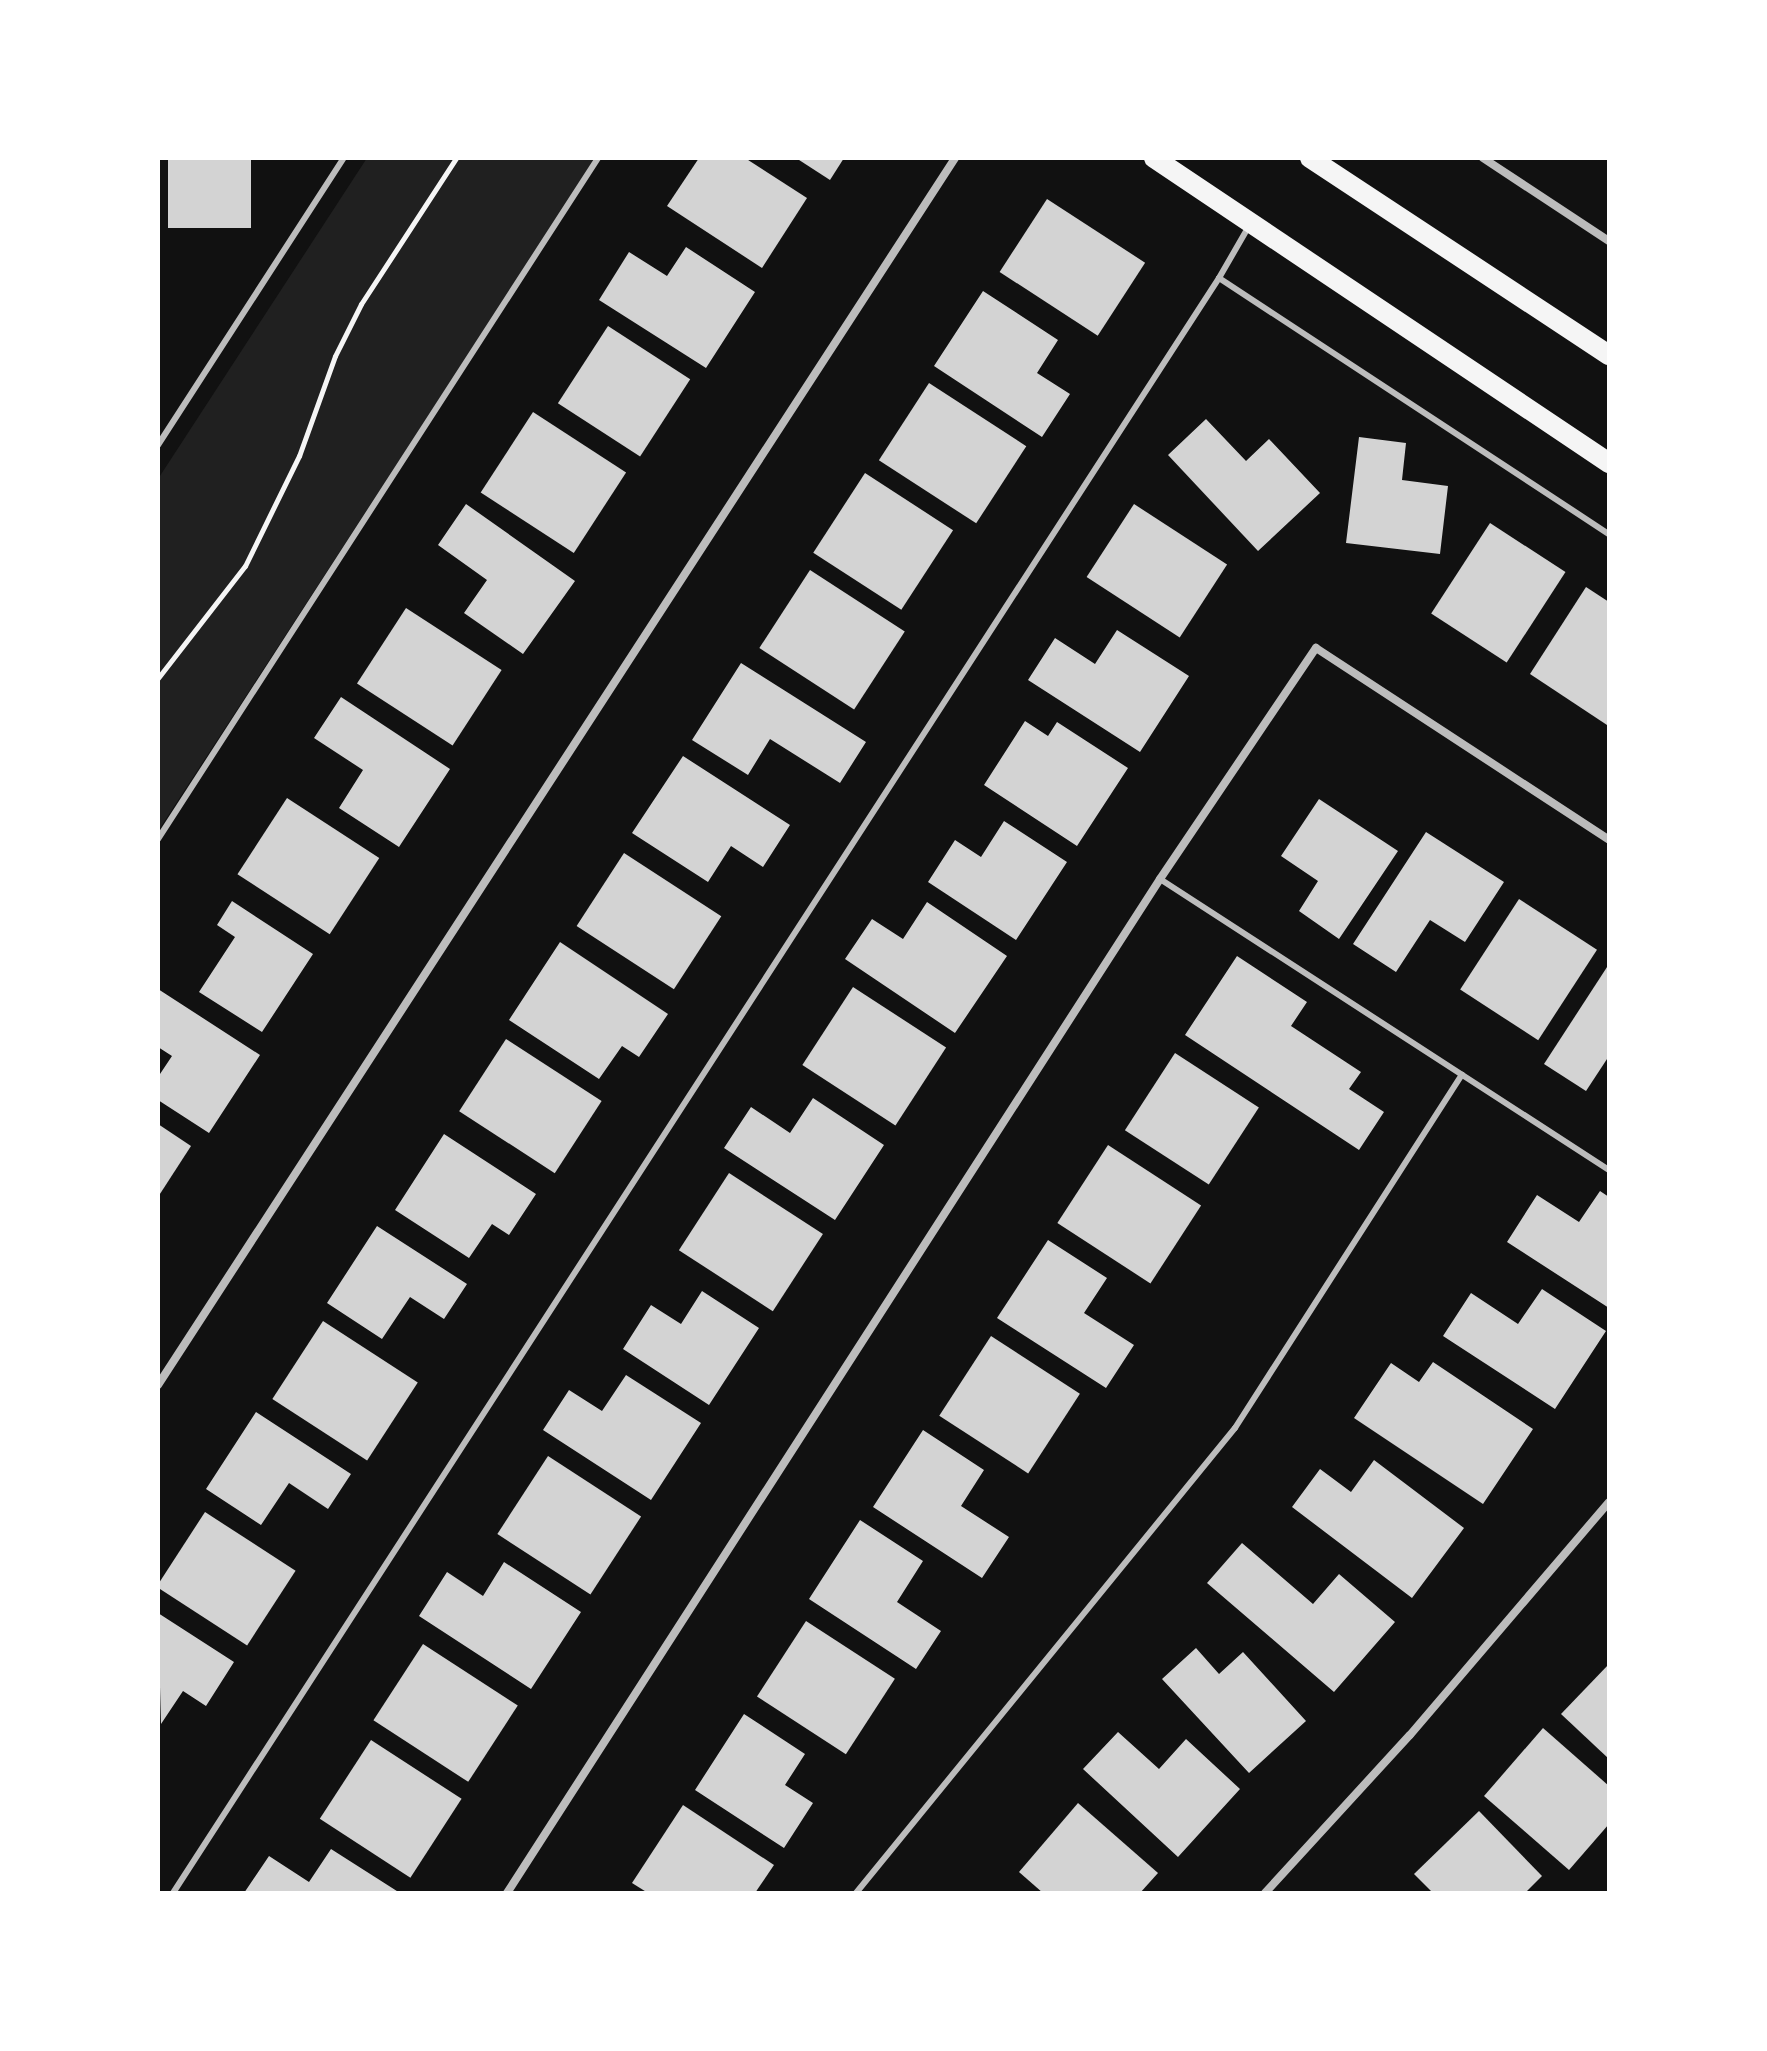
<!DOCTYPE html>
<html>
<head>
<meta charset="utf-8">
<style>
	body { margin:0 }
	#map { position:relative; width:1767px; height:2051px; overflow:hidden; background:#111; font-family:Montserrat,sans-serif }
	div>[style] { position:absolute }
	.green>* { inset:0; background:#202020 }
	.building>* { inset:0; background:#d3d3d3; transform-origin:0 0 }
	.path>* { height:5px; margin:-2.5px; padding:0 2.5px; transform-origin:2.5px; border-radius:2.5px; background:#f5f5f5 }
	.service>* { height:6px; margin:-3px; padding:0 3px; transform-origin:3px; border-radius:3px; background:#bcbcbc }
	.minor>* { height:8px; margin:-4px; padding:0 4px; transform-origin:4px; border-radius:4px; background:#bcbcbc }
	.primary>* { height:20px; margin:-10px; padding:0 10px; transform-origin:10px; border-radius:10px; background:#f5f5f5 }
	span { translate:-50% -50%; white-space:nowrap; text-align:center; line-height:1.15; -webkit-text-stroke:8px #fff; paint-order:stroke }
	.frame { position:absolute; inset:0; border:160px solid #fff; pointer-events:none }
</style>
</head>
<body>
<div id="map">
	<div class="green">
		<i style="clip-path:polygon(367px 158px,596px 158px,158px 831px,158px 479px)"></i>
	</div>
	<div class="building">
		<i style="left:168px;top:158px;width:83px;height:70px"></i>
		<i style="clip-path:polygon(699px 158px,745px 158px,807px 198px,762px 268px,667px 206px)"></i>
		<i style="clip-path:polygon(796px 158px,844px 158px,830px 180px)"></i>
		<i style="left:1047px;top:199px;width:117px;height:87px;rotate:33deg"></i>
		<i style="clip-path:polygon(686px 247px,755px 292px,706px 368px,599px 300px,629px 252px,667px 276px)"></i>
		<i style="clip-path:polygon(983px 291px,1058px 340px,1037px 373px,1070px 394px,1042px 437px,934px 366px)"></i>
		<i style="left:608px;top:326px;width:98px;height:92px;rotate:33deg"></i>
		<i style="left:929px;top:383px;width:116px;height:92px;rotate:33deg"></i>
		<i style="left:533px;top:412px;width:111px;height:96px;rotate:33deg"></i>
		<i style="clip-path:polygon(1206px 419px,1246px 461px,1269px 439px,1320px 493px,1258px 551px,1168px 455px)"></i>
		<i style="clip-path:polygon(1359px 437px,1406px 443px,1402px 480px,1448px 486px,1440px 554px,1346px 543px)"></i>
		<i style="left:865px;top:473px;width:105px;height:95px;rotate:33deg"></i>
		<i style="clip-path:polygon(466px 504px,575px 581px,523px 654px,464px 613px,487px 580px,438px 545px)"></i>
		<i style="left:1134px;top:504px;width:111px;height:87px;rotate:33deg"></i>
		<i style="left:1490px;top:523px;width:90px;height:108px;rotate:33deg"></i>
		<i style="left:810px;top:570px;width:113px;height:93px;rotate:33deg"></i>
		<i style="clip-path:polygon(1586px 587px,1609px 602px,1607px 725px,1530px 674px)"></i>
		<i style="left:406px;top:608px;width:114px;height:90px;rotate:33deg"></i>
		<i style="clip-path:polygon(1117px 630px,1189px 676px,1140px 752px,1028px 680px,1055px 638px,1095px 664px)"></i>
		<i style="clip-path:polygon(741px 663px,866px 742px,840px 783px,770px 739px,748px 775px,692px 740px)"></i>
		<i style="clip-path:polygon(341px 697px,450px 769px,399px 847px,339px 808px,363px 770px,314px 738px)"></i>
		<i style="clip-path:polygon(1025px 721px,1048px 736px,1057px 722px,1128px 768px,1077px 846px,984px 785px)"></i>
		<i style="clip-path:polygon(683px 756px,790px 825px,763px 867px,731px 846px,708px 882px,632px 833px)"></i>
		<i style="left:287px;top:798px;width:110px;height:91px;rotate:33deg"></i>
		<i style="clip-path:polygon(1319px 799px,1398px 851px,1339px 939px,1299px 911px,1318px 881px,1281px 856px)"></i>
		<i style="clip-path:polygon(1004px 821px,1067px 862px,1016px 940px,928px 882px,955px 840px,981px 857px)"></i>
		<i style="clip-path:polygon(1426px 832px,1504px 882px,1465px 942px,1430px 920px,1396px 972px,1353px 944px)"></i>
		<i style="left:624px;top:853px;width:116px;height:87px;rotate:33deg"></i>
		<i style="left:1519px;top:899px;width:93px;height:108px;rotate:33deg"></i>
		<i style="clip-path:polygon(232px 901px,313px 954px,262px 1032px,199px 992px,235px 937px,217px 925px)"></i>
		<i style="clip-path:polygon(927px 902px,1007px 956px,955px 1033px,845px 959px,872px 919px,903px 939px)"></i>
		<i style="clip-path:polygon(560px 942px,668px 1014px,639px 1057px,622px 1046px,599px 1079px,509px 1020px)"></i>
		<i style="clip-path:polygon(1237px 956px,1307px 1002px,1291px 1026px,1361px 1072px,1349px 1089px,1384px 1112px,1359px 1150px,1185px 1035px)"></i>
		<i style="clip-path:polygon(1609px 964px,1609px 1056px,1586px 1091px,1544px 1064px)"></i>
		<i style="left:853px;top:987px;width:111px;height:93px;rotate:33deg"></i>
		<i style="clip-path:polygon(158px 989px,260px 1055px,209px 1133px,158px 1100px,158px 1077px,172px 1056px,158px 1047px)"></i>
		<i style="left:506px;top:1039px;width:114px;height:86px;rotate:33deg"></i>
		<i style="left:1175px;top:1053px;width:100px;height:92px;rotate:33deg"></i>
		<i style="clip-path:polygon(813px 1098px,884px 1145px,835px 1220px,724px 1148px,751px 1107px,790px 1133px)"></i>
		<i style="clip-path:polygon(158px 1124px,191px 1146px,158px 1197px)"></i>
		<i style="clip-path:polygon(444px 1134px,536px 1194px,509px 1235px,492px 1224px,469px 1258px,395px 1210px)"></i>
		<i style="left:1108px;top:1145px;width:111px;height:93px;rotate:33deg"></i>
		<i style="left:729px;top:1173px;width:112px;height:92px;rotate:33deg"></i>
		<i style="clip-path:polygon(1600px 1191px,1609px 1197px,1609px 1308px,1507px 1242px,1537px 1195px,1579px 1222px)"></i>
		<i style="clip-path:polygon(377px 1226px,467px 1284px,444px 1319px,410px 1297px,382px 1339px,327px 1303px)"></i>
		<i style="clip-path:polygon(1048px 1240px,1107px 1278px,1084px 1313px,1134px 1345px,1106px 1388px,997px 1318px)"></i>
		<i style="clip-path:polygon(1542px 1289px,1606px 1331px,1555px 1409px,1443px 1336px,1471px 1293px,1518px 1324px)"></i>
		<i style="clip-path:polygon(702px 1291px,759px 1328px,709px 1405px,623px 1349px,651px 1305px,681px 1324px)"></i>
		<i style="left:323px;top:1321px;width:113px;height:93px;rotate:33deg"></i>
		<i style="left:991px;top:1336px;width:106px;height:95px;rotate:33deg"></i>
		<i style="clip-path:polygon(1433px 1362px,1533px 1429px,1483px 1504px,1354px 1418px,1391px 1363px,1419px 1382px)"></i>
		<i style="clip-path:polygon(626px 1375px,701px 1423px,651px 1500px,543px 1430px,569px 1390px,602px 1411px)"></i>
		<i style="clip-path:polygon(256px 1412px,351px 1474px,328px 1509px,289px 1483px,261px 1525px,206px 1489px)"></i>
		<i style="clip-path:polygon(923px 1430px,984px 1470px,961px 1506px,1009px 1537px,982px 1578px,873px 1507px)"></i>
		<i style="left:548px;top:1456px;width:111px;height:93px;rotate:33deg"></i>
		<i style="clip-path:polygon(1374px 1460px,1464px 1528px,1412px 1598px,1292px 1507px,1320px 1469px,1351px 1492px)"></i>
		<i style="left:205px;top:1512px;width:108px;height:89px;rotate:33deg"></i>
		<i style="clip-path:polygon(860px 1520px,923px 1561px,897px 1602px,941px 1631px,916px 1669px,809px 1599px)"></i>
		<i style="clip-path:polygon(1242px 1543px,1313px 1604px,1339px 1574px,1395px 1622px,1334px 1692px,1207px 1583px)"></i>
		<i style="clip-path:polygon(504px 1562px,581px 1612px,531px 1689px,419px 1616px,447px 1572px,483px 1596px)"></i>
		<i style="clip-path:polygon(158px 1613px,234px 1662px,206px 1706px,183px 1691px,161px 1724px)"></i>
		<i style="left:806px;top:1621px;width:106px;height:90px;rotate:33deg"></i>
		<i style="left:423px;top:1644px;width:113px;height:91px;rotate:33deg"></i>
		<i style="clip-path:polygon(1196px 1648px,1219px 1674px,1243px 1652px,1306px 1721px,1249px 1773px,1162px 1679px)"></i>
		<i style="clip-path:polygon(1609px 1664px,1609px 1759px,1561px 1714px)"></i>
		<i style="clip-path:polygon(744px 1714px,805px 1754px,785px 1785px,813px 1803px,784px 1848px,695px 1790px)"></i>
		<i style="clip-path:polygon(1543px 1728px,1609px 1786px,1609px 1824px,1569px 1870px,1484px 1796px)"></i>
		<i style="clip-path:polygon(1118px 1732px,1159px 1769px,1186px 1739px,1240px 1789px,1178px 1857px,1083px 1769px)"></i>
		<i style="left:371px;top:1740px;width:108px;height:94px;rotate:33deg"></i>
		<i style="clip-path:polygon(1078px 1803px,1158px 1873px,1140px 1893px,1043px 1893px,1019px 1872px)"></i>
		<i style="clip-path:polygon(683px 1805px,774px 1865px,755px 1893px,648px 1893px,632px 1883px)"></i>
		<i style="clip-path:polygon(1479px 1811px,1542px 1876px,1525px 1893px,1433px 1893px,1414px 1874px)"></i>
		<i style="clip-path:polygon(331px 1849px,400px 1893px,244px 1893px,269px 1856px,309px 1882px)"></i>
	</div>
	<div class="path">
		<i style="left:158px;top:678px;width:142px;rotate:-52.2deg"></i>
		<i style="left:245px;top:566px;width:123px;rotate:-63.9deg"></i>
		<i style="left:299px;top:456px;width:106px;rotate:-70.2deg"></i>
		<i style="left:335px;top:356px;width:58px;rotate:-63.4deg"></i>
		<i style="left:361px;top:304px;width:174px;rotate:-56.9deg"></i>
	</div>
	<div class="service">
		<i style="left:1219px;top:278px;width:60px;rotate:-60deg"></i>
		<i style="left:158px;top:445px;width:342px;rotate:-57.1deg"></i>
		<i style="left:158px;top:839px;width:811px;rotate:-57.13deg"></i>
		<i style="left:1160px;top:879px;width:535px;rotate:32.95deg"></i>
		<i style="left:173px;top:1893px;width:1924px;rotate:-57.07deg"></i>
		<i style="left:1219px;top:278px;width:467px;rotate:33.3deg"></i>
		<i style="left:856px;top:1893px;width:600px;rotate:-50.82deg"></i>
		<i style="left:1235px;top:1428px;width:420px;rotate:-57.3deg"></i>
	</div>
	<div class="minor">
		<i style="left:1483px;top:158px;width:151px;rotate:33.4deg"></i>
		<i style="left:158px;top:1385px;width:1463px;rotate:-56.99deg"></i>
		<i style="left:507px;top:1893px;width:1206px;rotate:-57.22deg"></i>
		<i style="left:1160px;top:879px;width:279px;rotate:-56deg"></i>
		<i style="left:1316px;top:648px;width:350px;rotate:33.2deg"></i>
		<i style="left:1265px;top:1893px;width:214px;rotate:-47.5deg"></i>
		<i style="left:1410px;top:1735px;width:306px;rotate:-49.5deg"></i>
	</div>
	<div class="primary">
		<i style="left:1154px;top:158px;width:548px;rotate:33.84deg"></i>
		<i style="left:1310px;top:158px;width:358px;rotate:33.4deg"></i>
	</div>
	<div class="frame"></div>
</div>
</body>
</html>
